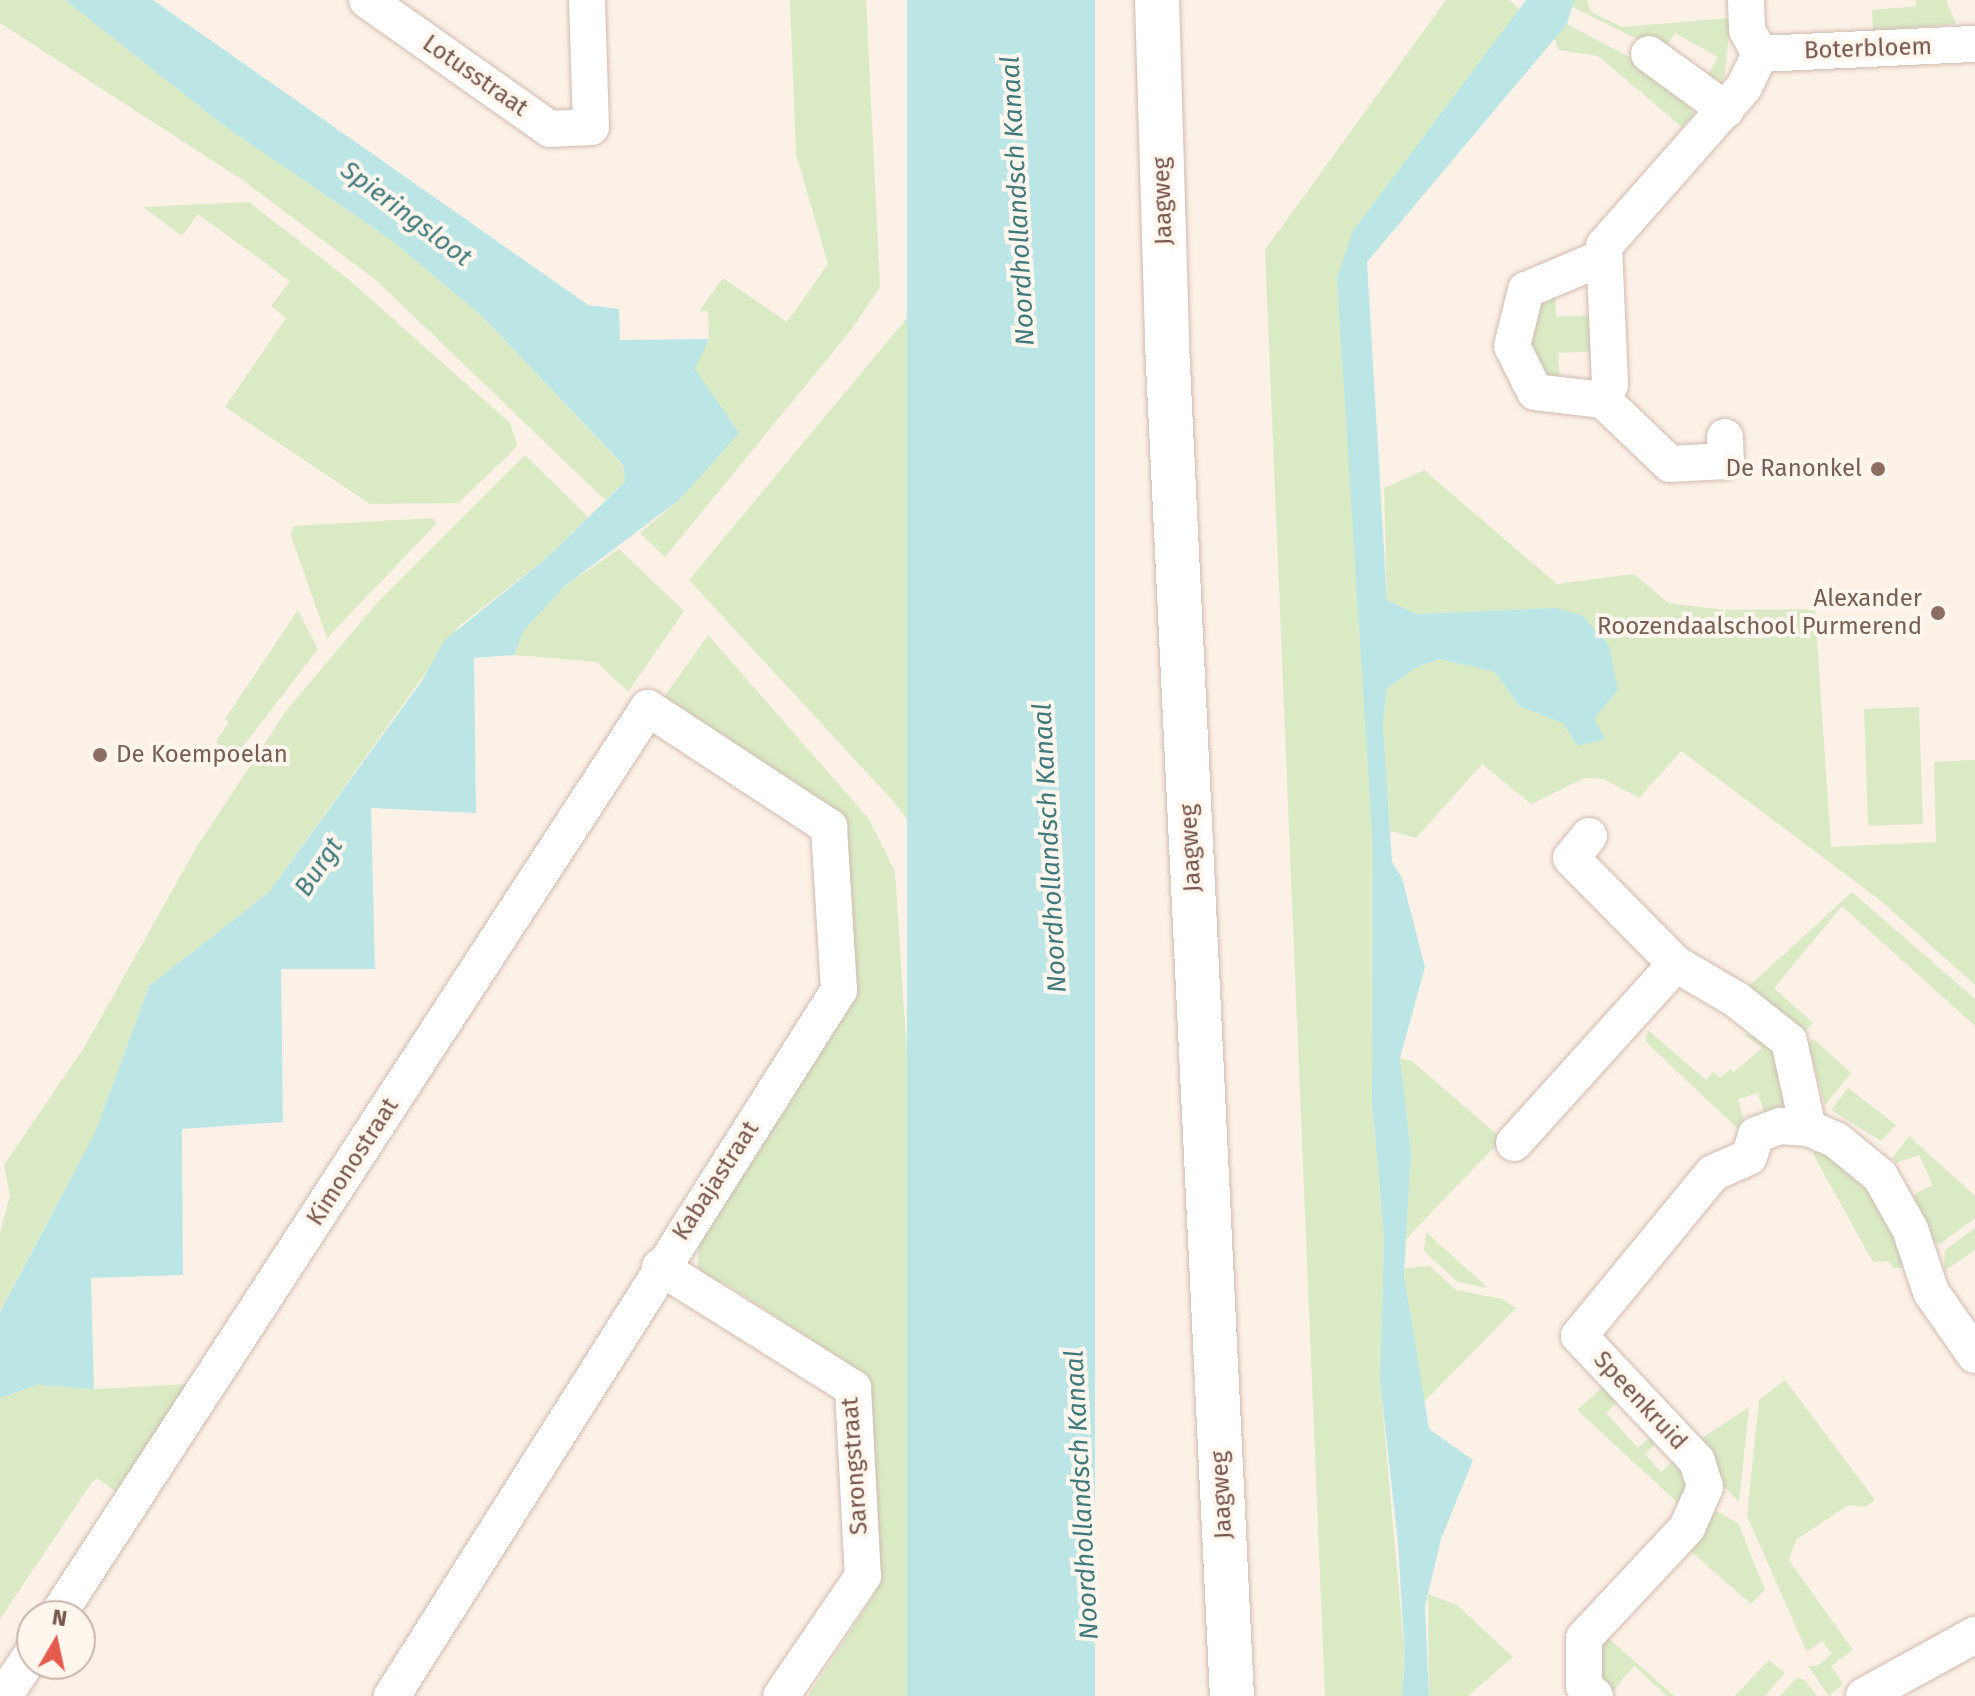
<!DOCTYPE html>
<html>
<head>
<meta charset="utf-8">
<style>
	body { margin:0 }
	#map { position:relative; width:1975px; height:1696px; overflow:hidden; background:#fcf1e7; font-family:"Fira Sans",sans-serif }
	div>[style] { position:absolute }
	.green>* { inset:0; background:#d9eac5; transform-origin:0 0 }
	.water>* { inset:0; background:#bce6e6; transform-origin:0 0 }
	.roads { filter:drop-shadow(0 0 2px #d0baaf) drop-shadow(0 0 2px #d0baaf) }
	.street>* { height:36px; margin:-18px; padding:0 18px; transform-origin:18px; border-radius:18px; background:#fff }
	.secondary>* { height:44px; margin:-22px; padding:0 22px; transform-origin:22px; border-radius:22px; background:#fff }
	.dots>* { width:22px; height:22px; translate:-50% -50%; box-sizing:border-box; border:4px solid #fff6ee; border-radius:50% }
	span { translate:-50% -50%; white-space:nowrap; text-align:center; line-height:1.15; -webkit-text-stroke:8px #fff6ee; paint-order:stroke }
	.street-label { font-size:24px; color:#76554b }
	.education-label { font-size:24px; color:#785e54 }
	.right { translate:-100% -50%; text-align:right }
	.left { translate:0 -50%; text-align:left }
	.water-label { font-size:26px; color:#3f797c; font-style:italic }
	.north { position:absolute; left:16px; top:1600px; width:80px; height:80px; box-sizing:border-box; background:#fff6ee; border:2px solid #c8b6ad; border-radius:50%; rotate:9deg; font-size:22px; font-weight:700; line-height:32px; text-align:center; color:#76554b }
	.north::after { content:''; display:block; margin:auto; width:28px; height:36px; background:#e55c4e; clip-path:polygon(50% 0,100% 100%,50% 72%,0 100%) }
</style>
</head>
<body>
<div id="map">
	<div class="green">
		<i style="clip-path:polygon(0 0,65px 0,223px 125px,391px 240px,483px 317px,623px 466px,625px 482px,605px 500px,377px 281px,241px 179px,0 23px)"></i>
		<i style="clip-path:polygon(790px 0,866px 0,880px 287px,851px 330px,665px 557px,640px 533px,680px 499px,702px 472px,695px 369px,709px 339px,708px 311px,699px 311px,723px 278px,787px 322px,828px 264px,796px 154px)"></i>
		<i style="clip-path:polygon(1446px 0,1509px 0,1521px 10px,1353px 231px,1373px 848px,1372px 1101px,1384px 1239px,1380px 1381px,1405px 1659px,1402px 1696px,1325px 1696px,1265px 250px)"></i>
		<i style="clip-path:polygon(1559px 0,1587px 0,1591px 12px,1622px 27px,1731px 18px,1724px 80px,1707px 77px,1718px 57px,1675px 33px,1663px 52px)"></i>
		<i style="clip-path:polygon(1916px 0,1946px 0,1956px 24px,1873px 31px,1872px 10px,1916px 6px)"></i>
		<i style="clip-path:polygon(1567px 24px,1671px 79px,1694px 115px,1682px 127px,1598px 56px,1558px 50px,1555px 38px)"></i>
		<i style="clip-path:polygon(249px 202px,347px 278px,510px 423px,517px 444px,513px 451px,458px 503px,370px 504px,225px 407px,286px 318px,271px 306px,290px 281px,198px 214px,182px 236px,143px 207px)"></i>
		<i style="clip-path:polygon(921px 278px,951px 875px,893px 801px,689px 580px,897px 330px,910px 314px)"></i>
		<i style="clip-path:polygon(1555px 286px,1556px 317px,1594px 315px,1596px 351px,1558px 353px,1560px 383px,1546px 378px,1526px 334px,1528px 319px)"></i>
		<i style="clip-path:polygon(525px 455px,588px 517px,543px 561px,459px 626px,269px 892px,149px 986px,95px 1133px,0 1311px,0 1232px,10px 1196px,4px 1165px,85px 1046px,196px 848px,286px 711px,376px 604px)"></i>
		<i style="clip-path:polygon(1424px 470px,1557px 584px,1634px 574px,1668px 603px,1725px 610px,1815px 609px,1831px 847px,1936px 842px,1934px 762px,1975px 760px,1975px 985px,1881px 901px,1681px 751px,1639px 798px,1604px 779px,1585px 778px,1531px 804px,1482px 764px,1416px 838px,1390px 831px,1383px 723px,1387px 689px,1415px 668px,1440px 659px,1495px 672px,1519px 706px,1564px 723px,1594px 719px,1555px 608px,1416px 614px,1387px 600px,1384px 488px)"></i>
		<i style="clip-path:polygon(432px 518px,437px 523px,327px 638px,291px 536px,293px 526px)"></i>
		<i style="clip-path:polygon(619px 549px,684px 611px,628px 692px,597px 662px,514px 655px,524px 630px,565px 586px)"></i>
		<i style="clip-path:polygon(298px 610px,318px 649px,234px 758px,216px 742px,229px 722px,225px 719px)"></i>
		<i style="clip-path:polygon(708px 635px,869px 819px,895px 872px,949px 1696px,808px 1696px,874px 1595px,873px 1525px,847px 1373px,841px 1359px,723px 1282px,711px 1284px,698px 1267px,698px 1246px,856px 996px,846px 827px,662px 700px)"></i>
		<i style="left:1919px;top:707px;width:117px;height:55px;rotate:88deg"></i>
		<i style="clip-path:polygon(1852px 892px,1975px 999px,1975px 1026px,1842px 906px,1774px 988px,1813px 1023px,1804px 1033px,1747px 988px)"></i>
		<i style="clip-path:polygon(1648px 1030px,1706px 1080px,1713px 1072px,1720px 1078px,1730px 1069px,1734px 1072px,1762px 1048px,1743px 1034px,1764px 1038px,1776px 1049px,1787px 1100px,1766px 1118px,1758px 1093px,1738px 1099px,1745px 1124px,1737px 1128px,1645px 1041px)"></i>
		<i style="clip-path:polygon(1814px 1039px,1851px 1073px,1825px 1105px,1808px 1043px)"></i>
		<i style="clip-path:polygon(1400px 1058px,1412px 1061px,1502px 1139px,1406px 1239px,1411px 1152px)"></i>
		<i style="clip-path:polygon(1848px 1088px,1896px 1125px,1881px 1141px,1831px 1110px)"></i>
		<i style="clip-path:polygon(1909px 1136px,1975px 1196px,1975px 1218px,1940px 1244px,1934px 1242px,1910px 1202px,1915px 1194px,1933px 1185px,1919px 1155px,1896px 1163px,1892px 1158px)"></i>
		<i style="clip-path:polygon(1818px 1147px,1843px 1155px,1878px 1202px,1907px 1262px,1904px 1268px,1894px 1268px,1888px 1261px,1873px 1262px,1813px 1154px)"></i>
		<i style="clip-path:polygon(1975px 1228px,1975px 1250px,1944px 1271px,1945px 1250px)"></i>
		<i style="clip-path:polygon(1426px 1232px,1488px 1288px,1458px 1282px,1424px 1251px)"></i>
		<i style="clip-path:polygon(1430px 1266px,1456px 1290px,1502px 1299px,1516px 1308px,1423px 1403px,1404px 1275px,1405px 1268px)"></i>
		<i style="clip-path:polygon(1785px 1380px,1875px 1500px,1865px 1507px,1848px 1505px,1796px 1540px,1789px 1560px,1853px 1650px,1831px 1666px,1843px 1684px,1829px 1696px,1808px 1666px,1817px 1666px,1832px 1654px,1822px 1641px,1807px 1652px,1747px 1516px,1759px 1400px)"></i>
		<i style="clip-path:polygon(189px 1384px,116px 1492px,97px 1478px,92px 1482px,0 1619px,0 1398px,37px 1385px,95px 1389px)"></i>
		<i style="clip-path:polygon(1604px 1386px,1621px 1398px,1606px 1413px,1638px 1448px,1654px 1434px,1660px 1440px,1645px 1454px,1661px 1472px,1676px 1458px,1687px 1486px,1678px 1503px,1577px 1410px)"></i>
		<i style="clip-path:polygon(1749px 1407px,1739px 1502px,1717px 1479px,1716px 1458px,1699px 1440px)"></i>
		<i style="clip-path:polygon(1707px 1506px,1738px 1523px,1765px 1590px,1751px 1604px,1688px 1549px)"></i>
		<i style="clip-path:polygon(1428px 1594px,1457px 1605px,1513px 1657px,1468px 1696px,1429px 1696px)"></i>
		<i style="clip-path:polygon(1606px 1636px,1674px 1696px,1667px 1696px,1634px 1666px,1612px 1692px,1603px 1683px,1596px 1647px)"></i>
		<i style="clip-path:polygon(1769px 1660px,1785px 1673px,1765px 1696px,1735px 1696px)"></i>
		<i style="clip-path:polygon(1796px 1678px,1805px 1680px,1817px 1696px,1780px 1696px)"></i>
	</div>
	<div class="water">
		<i style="clip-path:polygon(65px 0,153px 0,588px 305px,619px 309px,620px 340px,709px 339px,695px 369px,739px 433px,680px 499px,565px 586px,524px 630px,514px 655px,474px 658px,476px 813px,371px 808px,375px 969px,281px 969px,283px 1122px,182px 1129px,183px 1275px,91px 1278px,94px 1389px,37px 1385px,0 1398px,0 1312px,95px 1133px,149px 986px,269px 892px,421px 682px,445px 640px,543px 561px,625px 482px,623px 465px,483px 317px,391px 240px,223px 125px)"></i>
		<i style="left:907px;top:0;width:188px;height:1698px"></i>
		<i style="clip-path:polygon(1526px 0,1574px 0,1567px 24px,1367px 262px,1387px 600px,1416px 614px,1555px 608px,1582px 615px,1609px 645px,1618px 690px,1594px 719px,1605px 739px,1577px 746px,1563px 723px,1519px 706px,1495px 672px,1440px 659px,1415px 668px,1387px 689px,1383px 723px,1392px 862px,1402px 878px,1425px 967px,1400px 1058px,1411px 1152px,1404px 1275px,1429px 1429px,1473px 1460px,1441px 1539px,1425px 1606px,1429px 1696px,1402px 1696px,1405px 1659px,1398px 1543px,1380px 1381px,1384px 1239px,1372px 1101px,1373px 848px,1337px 278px,1353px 231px)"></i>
	</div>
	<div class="roads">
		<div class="street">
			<i style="left:367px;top:0;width:224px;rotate:35.2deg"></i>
			<i style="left:550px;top:129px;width:41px;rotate:-2.8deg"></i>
			<i style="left:591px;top:127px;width:127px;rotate:-91.8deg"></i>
			<i style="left:1746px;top:0;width:30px;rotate:88deg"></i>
			<i style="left:1747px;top:30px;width:27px;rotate:62deg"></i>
			<i style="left:1649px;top:54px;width:95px;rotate:36deg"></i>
			<i style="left:1760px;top:54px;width:215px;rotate:-2.7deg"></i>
			<i style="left:1603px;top:400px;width:68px;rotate:-173.3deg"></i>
			<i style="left:1535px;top:392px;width:51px;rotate:-116.6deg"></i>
			<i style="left:1512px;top:346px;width:58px;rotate:-76deg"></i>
			<i style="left:1526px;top:290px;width:85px;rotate:-22.9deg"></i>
			<i style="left:1725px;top:437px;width:24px;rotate:88deg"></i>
			<i style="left:1726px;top:461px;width:56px;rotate:176.9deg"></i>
			<i style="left:1670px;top:464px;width:93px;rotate:-136.3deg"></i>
			<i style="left:1603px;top:400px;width:17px;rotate:-66deg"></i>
			<i style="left:1610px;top:384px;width:138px;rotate:-92.5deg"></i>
			<i style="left:1604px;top:246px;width:212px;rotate:-48.6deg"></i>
			<i style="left:1744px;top:87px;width:37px;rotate:-64deg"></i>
			<i style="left:1589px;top:836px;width:28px;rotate:129deg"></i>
			<i style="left:1571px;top:858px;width:149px;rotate:45.3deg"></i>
			<i style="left:1676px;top:964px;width:71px;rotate:30.5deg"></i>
			<i style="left:1737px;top:1000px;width:66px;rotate:38.3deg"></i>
			<i style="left:1789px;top:1041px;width:89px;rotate:77.7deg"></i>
			<i style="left:1808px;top:1128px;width:30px;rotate:23deg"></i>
			<i style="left:1836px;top:1140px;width:57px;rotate:39.3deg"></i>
			<i style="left:1880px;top:1176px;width:61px;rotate:60.5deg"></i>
			<i style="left:1910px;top:1229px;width:66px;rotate:71.6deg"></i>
			<i style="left:1931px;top:1292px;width:77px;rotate:55.1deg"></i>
			<i style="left:1514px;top:1143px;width:241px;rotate:-47.9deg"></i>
			<i style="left:660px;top:1267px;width:228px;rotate:32.1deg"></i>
			<i style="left:853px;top:1388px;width:188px;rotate:87deg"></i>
			<i style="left:863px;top:1576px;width:145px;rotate:124.3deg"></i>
			<i style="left:57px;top:1616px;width:1083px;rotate:-56.94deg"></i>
			<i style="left:648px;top:708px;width:217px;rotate:33.3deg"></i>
			<i style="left:829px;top:827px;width:163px;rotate:86.5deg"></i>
			<i style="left:839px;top:990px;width:836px;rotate:122.34deg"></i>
			<i style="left:4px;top:1696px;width:50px;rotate:-56.3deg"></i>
			<i style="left:1595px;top:1696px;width:15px;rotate:-138deg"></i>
			<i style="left:1584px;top:1686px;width:48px;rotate:-90deg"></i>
			<i style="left:1584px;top:1638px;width:151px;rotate:-46.9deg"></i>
			<i style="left:1687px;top:1528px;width:45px;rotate:-66.3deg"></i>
			<i style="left:1705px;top:1487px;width:27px;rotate:-107deg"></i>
			<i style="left:1697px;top:1461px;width:172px;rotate:-133.3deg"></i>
			<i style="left:1579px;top:1336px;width:211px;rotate:-50.6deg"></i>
			<i style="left:1713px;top:1173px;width:39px;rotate:-24deg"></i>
			<i style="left:1749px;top:1157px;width:23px;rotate:-72deg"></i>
			<i style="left:1756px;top:1135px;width:26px;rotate:-21deg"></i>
			<i style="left:1780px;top:1126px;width:28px;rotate:4deg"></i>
			<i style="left:1864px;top:1696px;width:127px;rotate:-28.8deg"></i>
		</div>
		<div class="secondary">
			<i style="left:1157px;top:0;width:344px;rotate:88.3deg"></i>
			<i style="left:1167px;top:344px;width:1354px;rotate:87.25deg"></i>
		</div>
	</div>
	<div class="dots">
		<i style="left:1878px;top:469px;background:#8d6e63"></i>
		<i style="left:1938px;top:613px;background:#8d6e63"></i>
		<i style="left:100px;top:755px;background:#8d6e63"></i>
	</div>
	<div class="street-label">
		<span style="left:1868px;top:49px;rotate:-2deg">Boterbloem</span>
		<span style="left:475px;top:76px;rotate:35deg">Lotusstraat</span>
		<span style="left:1163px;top:201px;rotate:-92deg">Jaagweg</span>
		<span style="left:1191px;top:848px;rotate:-93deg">Jaagweg</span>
		<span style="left:353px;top:1162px;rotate:-57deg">Kimonostraat</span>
		<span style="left:716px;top:1181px;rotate:-57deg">Kabajastraat</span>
		<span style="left:1640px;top:1401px;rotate:47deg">Speenkruid</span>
		<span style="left:855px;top:1466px;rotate:-94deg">Sarongstraat</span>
		<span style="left:1222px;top:1495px;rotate:-93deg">Jaagweg</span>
	</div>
	<div class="education-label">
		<span class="right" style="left:1862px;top:469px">De Ranonkel</span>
		<span class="right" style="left:1922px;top:613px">Alexander<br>Roozendaalschool Purmerend</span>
		<span class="left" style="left:116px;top:755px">De Koempoelan</span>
	</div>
	<div class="water-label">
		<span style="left:1018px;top:201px;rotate:-93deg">Noordhollandsch Kanaal</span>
		<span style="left:406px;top:214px;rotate:37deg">Spieringsloot</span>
		<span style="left:1050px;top:848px;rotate:-93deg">Noordhollandsch Kanaal</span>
		<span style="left:319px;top:867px;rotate:-56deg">Burgt</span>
		<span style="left:1082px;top:1495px;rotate:-93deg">Noordhollandsch Kanaal</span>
	</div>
	<div class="north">N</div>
</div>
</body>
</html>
